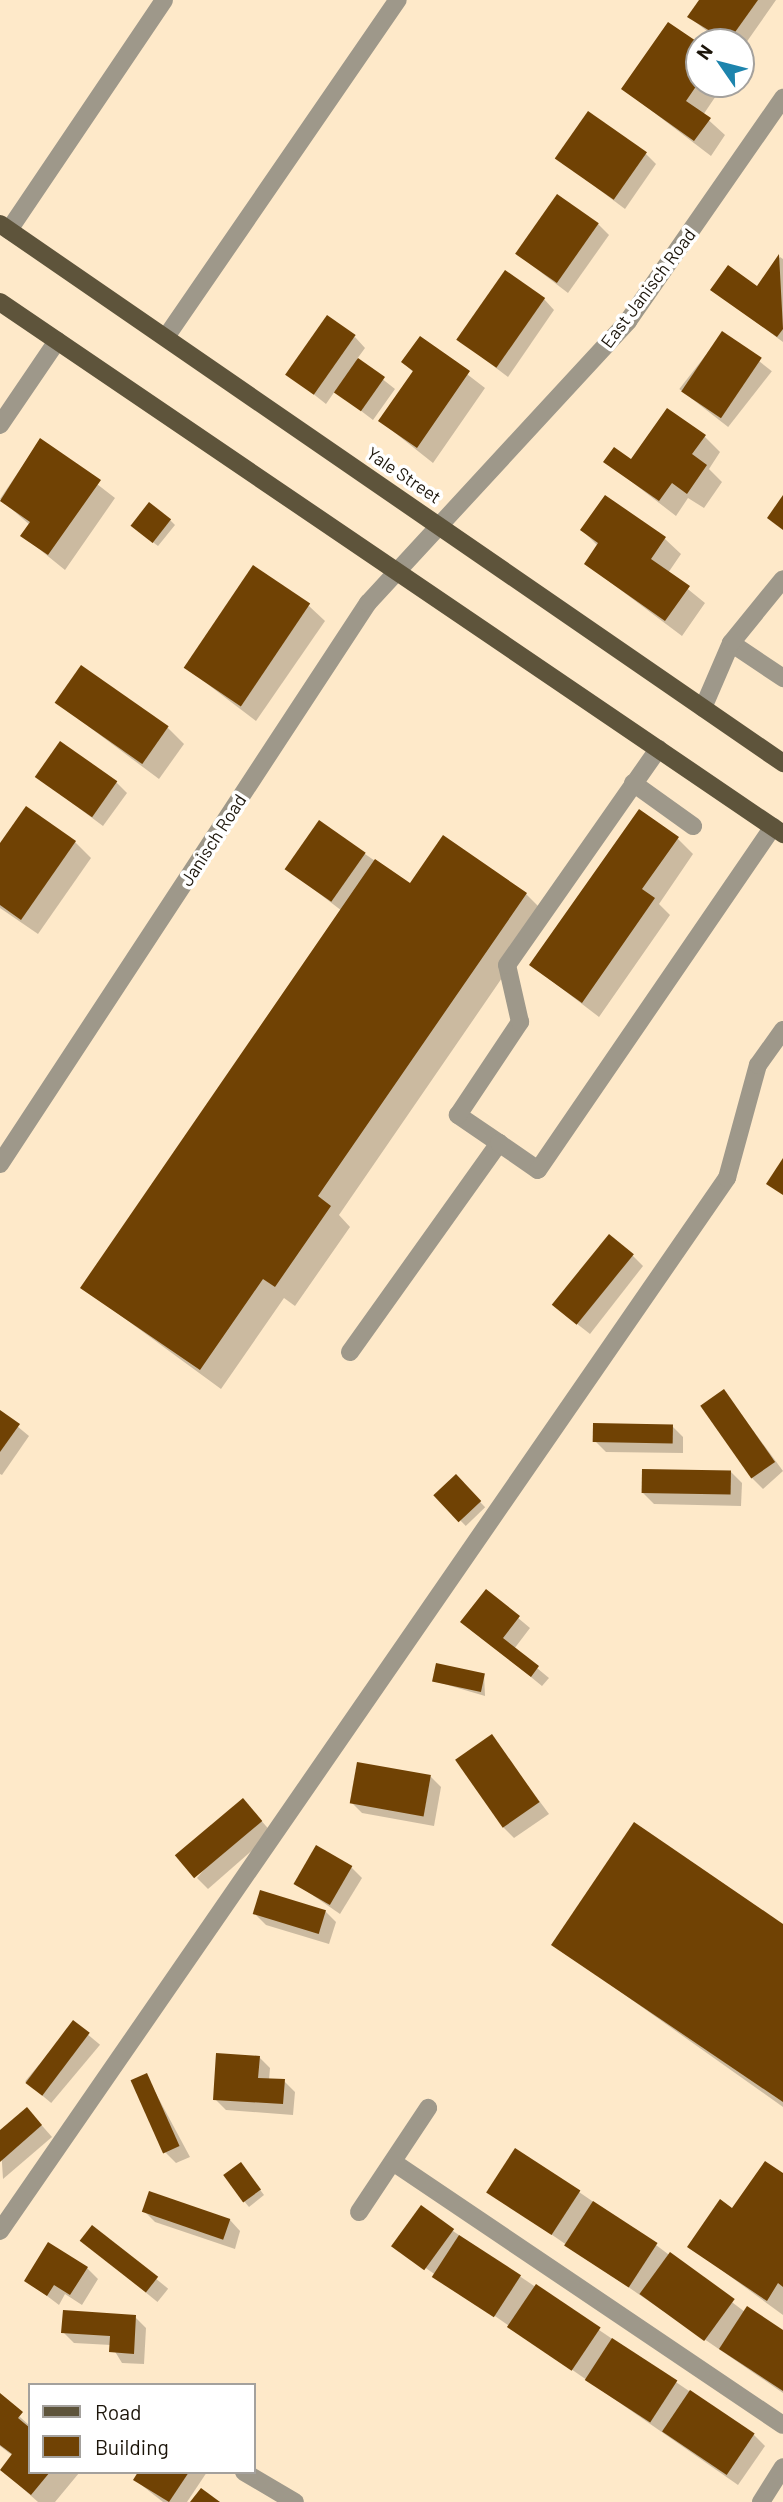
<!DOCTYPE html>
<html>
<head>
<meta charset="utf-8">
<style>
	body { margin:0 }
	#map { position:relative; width:783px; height:2502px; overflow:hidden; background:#fee9c9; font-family:Barlow,sans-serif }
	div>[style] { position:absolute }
	.shadow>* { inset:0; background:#0003; transform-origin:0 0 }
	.building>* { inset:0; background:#704204; transform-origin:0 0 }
	.minor>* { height:18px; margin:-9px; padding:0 9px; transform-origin:9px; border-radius:9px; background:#9e988a }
	.major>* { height:18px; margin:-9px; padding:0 9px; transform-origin:9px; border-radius:9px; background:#5e543b }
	span { translate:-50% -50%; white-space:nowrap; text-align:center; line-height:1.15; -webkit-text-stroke:7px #fff; paint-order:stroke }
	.street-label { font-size:18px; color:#1c150a }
	.legend { position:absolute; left:28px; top:2383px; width:228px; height:91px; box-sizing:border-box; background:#fff; border:2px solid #a4a19d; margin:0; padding:9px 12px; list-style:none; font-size:21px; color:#1c150a }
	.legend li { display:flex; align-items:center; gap:14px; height:35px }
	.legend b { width:35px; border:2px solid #a4a19d }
	.north { position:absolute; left:685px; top:28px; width:70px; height:70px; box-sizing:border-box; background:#fff; border:2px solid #a4a19d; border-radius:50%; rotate:305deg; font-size:19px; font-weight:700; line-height:28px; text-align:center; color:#1c150a }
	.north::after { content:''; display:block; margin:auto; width:24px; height:32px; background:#1d84ad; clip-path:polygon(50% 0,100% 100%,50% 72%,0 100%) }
</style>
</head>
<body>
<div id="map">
	<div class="shadow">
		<i style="clip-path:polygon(701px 0,776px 0,741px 50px,741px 42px,721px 42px,689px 17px)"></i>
		<i style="clip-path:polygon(699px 46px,699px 84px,724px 84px,703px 115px,725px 135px,711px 156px,623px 89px)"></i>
		<i style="clip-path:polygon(646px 154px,656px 164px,625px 209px,557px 158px)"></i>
		<i style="clip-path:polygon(598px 224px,609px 235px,568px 293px,517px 254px)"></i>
		<i style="clip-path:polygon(780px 257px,783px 259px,783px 342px,713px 290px,757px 288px)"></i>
		<i style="clip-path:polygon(544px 299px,554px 310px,508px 377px,459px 340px)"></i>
		<i style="left:723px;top:333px;width:62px;height:71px;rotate:38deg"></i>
		<i style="clip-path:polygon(355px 337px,365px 348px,357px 359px,395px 389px,373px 420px,335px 391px,326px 404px,288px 374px)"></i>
		<i style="clip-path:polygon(420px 338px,485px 388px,433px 463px,380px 421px,414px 373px,403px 362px)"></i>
		<i style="clip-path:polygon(704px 436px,720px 452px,709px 469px,722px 482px,704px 508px,688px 498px,676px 516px,606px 462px,632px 462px)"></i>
		<i style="clip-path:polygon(40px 440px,115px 498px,65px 570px,23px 536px,30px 525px,0 499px)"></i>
		<i style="clip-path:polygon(170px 520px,175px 525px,158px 546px,138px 531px)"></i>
		<i style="clip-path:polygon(582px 530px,665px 539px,681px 554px,668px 573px,705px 603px,682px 636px,586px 564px,598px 546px)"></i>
		<i style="clip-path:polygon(309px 606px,325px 621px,256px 721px,185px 667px)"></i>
		<i style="clip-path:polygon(57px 703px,168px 728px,184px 744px,159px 779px)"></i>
		<i style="clip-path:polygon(37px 777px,116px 782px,127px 793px,103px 826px)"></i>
		<i style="clip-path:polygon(677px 838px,693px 854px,659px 904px,670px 915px,599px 1017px,531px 965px)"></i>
		<i style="clip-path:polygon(75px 842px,91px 858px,38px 934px,0 908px,0 846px)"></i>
		<i style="clip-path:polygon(365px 854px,410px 885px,526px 894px,546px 914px,339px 1215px,350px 1227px,295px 1306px,284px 1298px,221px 1389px,83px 1288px,342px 911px,287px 869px)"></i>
		<i style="clip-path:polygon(632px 1255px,643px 1266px,590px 1334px,567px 1316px)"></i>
		<i style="clip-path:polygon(724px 1391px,783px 1471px,763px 1489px,752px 1478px)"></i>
		<i style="clip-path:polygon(0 1412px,29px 1436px,2px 1475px,0 1474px)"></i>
		<i style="clip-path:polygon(672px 1426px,683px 1437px,683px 1453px,606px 1452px,595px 1441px)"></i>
		<i style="clip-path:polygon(731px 1472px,742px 1483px,741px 1506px,654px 1504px,643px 1493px)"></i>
		<i style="left:456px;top:1477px;width:42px;height:27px;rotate:46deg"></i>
		<i style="clip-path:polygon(486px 1591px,530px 1628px,514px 1649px,549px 1678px,542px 1686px,463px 1622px)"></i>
		<i style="clip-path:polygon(484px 1674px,485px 1696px,434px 1681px)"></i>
		<i style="clip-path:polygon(491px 1736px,549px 1814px,514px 1838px,503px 1827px)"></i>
		<i style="clip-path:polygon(430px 1776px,441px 1787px,434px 1826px,362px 1813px,351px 1802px)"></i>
		<i style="clip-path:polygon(253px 1811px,272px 1833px,208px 1889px,197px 1878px)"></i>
		<i style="clip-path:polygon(351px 1867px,362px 1878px,340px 1914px,295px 1883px)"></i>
		<i style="clip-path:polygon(325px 1911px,336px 1922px,329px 1944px,266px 1925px,255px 1914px)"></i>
		<i style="clip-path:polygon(783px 1926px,783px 2107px,553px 1944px)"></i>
		<i style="left:74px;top:2023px;width:34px;height:76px;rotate:40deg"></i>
		<i style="clip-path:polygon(259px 2057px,270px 2068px,269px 2080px,284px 2081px,295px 2092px,293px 2115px,226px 2110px,215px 2099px)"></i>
		<i style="clip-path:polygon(146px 2075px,190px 2157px,176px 2163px,165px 2152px)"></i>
		<i style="clip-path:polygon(37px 2120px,52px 2137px,3px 2179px,0 2132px)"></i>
		<i style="clip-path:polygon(241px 2164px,264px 2195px,249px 2207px,244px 2201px)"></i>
		<i style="clip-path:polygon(783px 2175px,783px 2315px,690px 2247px)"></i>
		<i style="clip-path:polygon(488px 2191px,579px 2192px,656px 2245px,745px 2312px,783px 2332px,783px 2393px)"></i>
		<i style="clip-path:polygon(144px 2211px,230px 2220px,240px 2231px,235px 2249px,155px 2222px)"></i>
		<i style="left:92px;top:2227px;width:98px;height:17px;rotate:39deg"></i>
		<i style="clip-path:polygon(453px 2231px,754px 2435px,765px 2446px,738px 2485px,394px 2246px)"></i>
		<i style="clip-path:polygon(87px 2268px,98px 2279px,82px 2305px,65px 2294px,59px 2305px,26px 2280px)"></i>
		<i style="clip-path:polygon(135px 2317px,146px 2328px,144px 2364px,122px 2363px,111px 2345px,74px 2343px,63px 2332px)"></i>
		<i style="clip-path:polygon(0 2399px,30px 2426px,30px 2472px,79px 2473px,55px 2502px,38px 2502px,2px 2470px,13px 2456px,0 2446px)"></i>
		<i style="clip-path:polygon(140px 2472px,207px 2472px,187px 2502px,163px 2502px,135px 2480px)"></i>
	</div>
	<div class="building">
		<i style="clip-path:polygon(699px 0,758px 0,728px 42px,687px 17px)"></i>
		<i style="clip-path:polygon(668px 22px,699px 43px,699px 82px,686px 101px,711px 118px,694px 141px,621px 89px)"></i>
		<i style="left:588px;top:111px;width:72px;height:58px;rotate:35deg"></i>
		<i style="left:557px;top:194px;width:51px;height:73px;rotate:35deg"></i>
		<i style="clip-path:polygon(779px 254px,783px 329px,777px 337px,710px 290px,728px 265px,757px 286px)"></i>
		<i style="left:505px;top:270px;width:49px;height:85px;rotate:35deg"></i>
		<i style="left:327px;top:315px;width:35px;height:73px;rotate:35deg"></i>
		<i style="left:722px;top:331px;width:48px;height:73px;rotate:34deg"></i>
		<i style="clip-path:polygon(420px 336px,470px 371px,417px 448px,378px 421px,413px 371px,401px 362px)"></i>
		<i style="left:358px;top:358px;width:33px;height:42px;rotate:35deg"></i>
		<i style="clip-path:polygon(667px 408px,706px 435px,692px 454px,707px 465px,687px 494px,672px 483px,659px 501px,603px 462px,614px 447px,631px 459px)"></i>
		<i style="clip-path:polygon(40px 438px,101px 480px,48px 555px,20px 536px,30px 522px,0 501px)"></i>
		<i style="clip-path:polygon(605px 495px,666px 537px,651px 559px,690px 586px,665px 621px,584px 564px,598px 543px,580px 530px)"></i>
		<i style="clip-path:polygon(783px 495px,783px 530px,767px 518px)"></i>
		<i style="left:149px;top:502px;width:28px;height:30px;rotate:38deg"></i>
		<i style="left:253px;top:565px;width:69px;height:124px;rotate:34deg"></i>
		<i style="left:81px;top:665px;width:107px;height:46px;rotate:35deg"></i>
		<i style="left:60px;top:741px;width:70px;height:44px;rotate:35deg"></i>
		<i style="clip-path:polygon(26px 806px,76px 841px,21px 920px,0 905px,0 843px)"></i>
		<i style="clip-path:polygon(639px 809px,679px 837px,642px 889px,655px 898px,582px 1003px,529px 965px)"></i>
		<i style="left:319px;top:820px;width:57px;height:60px;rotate:35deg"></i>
		<i style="clip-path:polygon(443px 835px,527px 893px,318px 1196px,331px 1206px,275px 1287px,263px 1279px,200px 1370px,80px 1288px,375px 859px,410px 883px)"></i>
		<i style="clip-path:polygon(783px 1158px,783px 1195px,766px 1184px)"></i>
		<i style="left:609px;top:1234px;width:32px;height:91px;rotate:39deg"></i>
		<i style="left:724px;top:1389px;width:89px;height:29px;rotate:55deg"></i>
		<i style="clip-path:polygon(0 1410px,20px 1424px,0 1452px)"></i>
		<i style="left:593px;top:1423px;width:80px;height:19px;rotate:1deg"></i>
		<i style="left:642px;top:1469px;width:89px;height:24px;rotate:1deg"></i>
		<i style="left:456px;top:1474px;width:37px;height:31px;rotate:47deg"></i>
		<i style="clip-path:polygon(486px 1589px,520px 1616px,503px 1638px,539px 1666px,531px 1677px,460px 1622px)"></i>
		<i style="left:436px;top:1663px;width:50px;height:19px;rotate:12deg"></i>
		<i style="left:492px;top:1734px;width:83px;height:45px;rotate:55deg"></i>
		<i style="left:357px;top:1762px;width:75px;height:42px;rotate:10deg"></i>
		<i style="left:243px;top:1798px;width:30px;height:89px;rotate:50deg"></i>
		<i style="clip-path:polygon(634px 1822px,783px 1924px,783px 2102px,551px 1945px)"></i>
		<i style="left:316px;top:1845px;width:42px;height:45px;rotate:30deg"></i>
		<i style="left:260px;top:1890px;width:69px;height:25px;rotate:17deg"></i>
		<i style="left:73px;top:2020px;width:21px;height:79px;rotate:37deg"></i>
		<i style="clip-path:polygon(216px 2053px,260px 2056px,258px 2078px,285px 2079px,283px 2104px,213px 2100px)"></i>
		<i style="left:147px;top:2073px;width:80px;height:18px;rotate:66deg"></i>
		<i style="clip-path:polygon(27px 2107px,42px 2125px,0 2162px,0 2130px)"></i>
		<i style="left:515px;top:2148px;width:78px;height:53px;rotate:33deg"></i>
		<i style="clip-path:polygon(765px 2161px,783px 2173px,783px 2287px,778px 2283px,767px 2301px,687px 2247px,720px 2199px,732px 2208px)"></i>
		<i style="left:241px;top:2162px;width:34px;height:22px;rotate:54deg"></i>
		<i style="left:149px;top:2191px;width:86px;height:22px;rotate:19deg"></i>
		<i style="left:593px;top:2201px;width:77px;height:53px;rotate:33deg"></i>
		<i style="left:421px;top:2205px;width:41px;height:51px;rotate:36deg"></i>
		<i style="left:92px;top:2225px;width:84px;height:20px;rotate:38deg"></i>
		<i style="left:459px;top:2235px;width:74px;height:50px;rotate:33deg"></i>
		<i style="clip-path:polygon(48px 2242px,88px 2267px,70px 2295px,54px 2285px,47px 2296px,24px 2281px)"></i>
		<i style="left:670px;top:2252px;width:80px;height:52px;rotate:36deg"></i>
		<i style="left:536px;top:2284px;width:78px;height:52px;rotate:34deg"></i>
		<i style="clip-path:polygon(747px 2306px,783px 2330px,783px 2391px,719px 2349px)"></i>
		<i style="clip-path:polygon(63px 2310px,136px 2315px,134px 2354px,109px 2352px,110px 2336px,61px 2333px)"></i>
		<i style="left:612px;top:2338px;width:78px;height:50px;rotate:33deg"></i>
		<i style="left:690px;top:2390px;width:78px;height:50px;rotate:34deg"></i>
		<i style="clip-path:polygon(0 2393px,23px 2412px,18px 2418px,30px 2428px,30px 2472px,50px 2472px,31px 2495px,0 2470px,12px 2454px,0 2445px)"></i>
		<i style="clip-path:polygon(138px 2472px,189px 2472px,169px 2502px,133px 2480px)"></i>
		<i style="clip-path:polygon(201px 2488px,220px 2502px,190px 2502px)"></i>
	</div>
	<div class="minor">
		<i style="left:9px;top:230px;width:277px;rotate:-56deg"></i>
		<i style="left:166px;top:337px;width:409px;rotate:-55.5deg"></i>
		<i style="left:0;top:425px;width:102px;rotate:-55.8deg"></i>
		<i style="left:731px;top:643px;width:63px;rotate:33.9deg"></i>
		<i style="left:703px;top:708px;width:71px;rotate:-66.7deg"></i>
		<i style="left:731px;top:643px;width:82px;rotate:-50.9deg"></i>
		<i style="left:633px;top:783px;width:74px;rotate:35.6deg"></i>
		<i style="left:499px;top:1143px;width:50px;rotate:-145.7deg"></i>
		<i style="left:458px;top:1115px;width:112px;rotate:-56.3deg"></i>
		<i style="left:520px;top:1022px;width:58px;rotate:-102.8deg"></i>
		<i style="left:507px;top:965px;width:264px;rotate:-55deg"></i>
		<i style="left:0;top:1164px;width:671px;rotate:-56.74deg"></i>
		<i style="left:368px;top:603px;width:384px;rotate:-47.3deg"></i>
		<i style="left:628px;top:321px;width:272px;rotate:-55.2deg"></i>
		<i style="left:350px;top:1352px;width:257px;rotate:-54.5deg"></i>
		<i style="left:499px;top:1143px;width:47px;rotate:34.7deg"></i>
		<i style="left:538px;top:1170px;width:416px;rotate:-55.6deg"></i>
		<i style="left:393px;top:2162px;width:470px;rotate:34deg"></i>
		<i style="left:359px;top:2212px;width:125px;rotate:-56.4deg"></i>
		<i style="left:0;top:2231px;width:1280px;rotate:-55.38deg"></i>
		<i style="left:727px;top:1178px;width:117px;rotate:-74.7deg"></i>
		<i style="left:758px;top:1065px;width:43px;rotate:-54.5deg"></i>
		<i style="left:244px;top:2472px;width:59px;rotate:30.5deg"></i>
		<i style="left:761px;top:2502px;width:41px;rotate:-57.8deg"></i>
	</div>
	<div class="major">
		<i style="left:0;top:224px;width:951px;rotate:34.54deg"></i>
		<i style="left:0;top:302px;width:947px;rotate:34.19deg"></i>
	</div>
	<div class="street-label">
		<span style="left:648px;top:288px;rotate:-53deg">East Janisch Road</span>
		<span style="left:404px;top:475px;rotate:34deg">Yale Street</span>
		<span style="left:213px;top:840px;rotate:-57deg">Janisch Road</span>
	</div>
	<ul class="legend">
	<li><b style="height:9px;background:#5e543b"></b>Road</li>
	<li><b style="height:19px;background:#704204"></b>Building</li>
	</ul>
	<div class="north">N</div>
</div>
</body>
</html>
